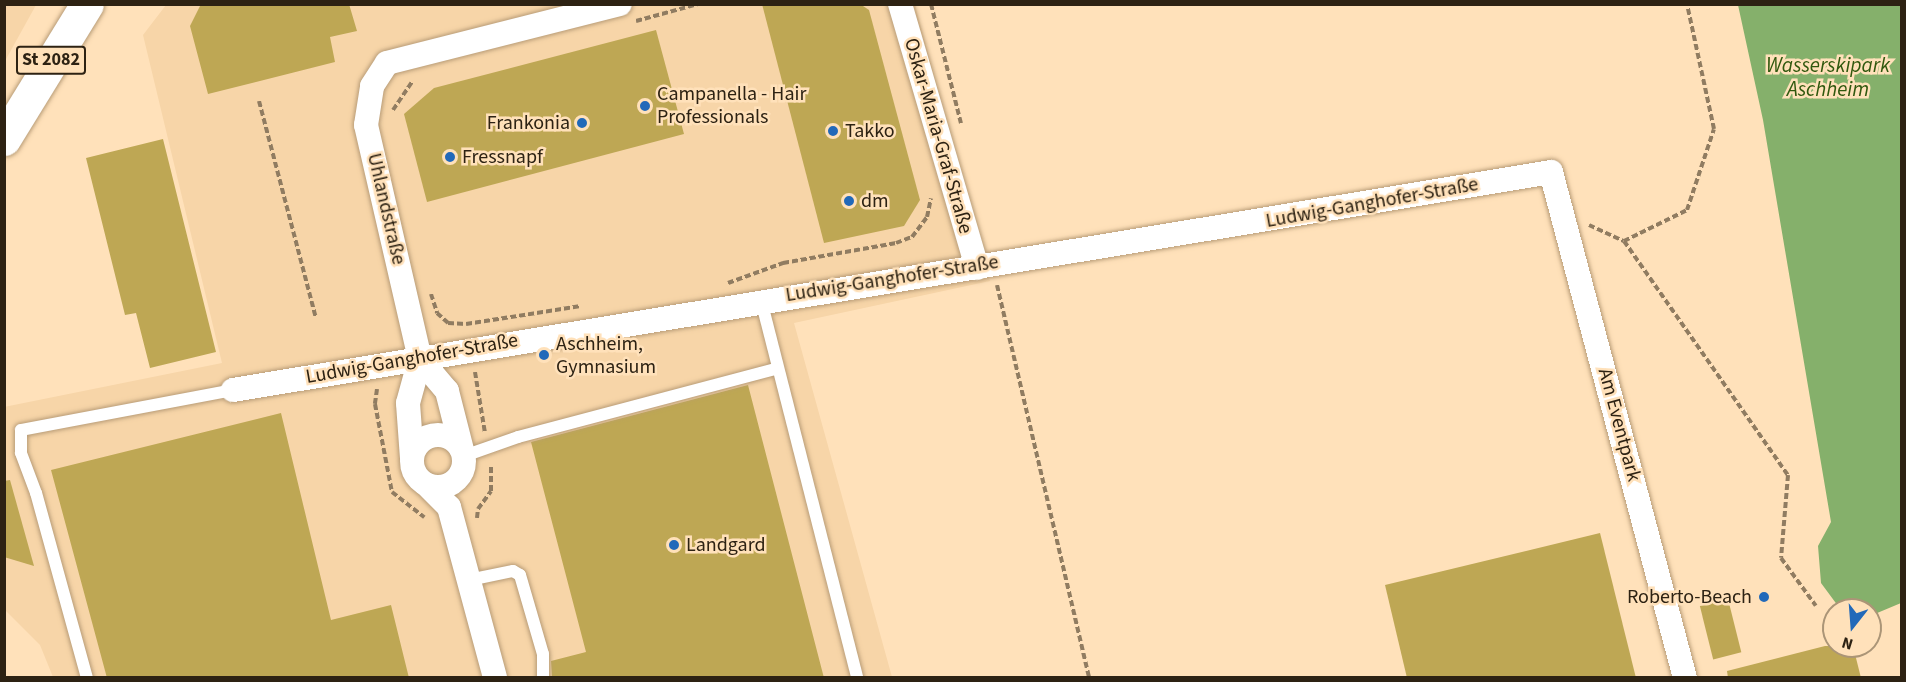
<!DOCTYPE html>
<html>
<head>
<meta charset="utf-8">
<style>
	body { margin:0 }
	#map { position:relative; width:1906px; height:682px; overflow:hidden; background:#ffe1ba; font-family:"Source Sans 3",sans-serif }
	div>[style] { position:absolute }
	.built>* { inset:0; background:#f7d5a8 }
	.water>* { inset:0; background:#85b06b }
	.building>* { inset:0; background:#bea754; transform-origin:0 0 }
	.path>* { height:4px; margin-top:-2px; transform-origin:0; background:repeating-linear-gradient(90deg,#907c61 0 6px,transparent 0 9px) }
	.roads { filter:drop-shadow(0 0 2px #b89c77) drop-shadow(0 0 2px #b89c77) }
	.lane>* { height:12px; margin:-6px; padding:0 6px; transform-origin:6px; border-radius:6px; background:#fff }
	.street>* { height:24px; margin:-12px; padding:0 12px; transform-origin:12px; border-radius:12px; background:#fff }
	.street>.ring { margin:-12px; padding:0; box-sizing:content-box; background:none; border:24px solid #fff; border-radius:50% }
	.primary>* { height:33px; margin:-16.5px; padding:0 16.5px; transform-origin:16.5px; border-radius:16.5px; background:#fff }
	.dots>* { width:16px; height:16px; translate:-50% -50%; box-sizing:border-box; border:3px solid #ffe1ba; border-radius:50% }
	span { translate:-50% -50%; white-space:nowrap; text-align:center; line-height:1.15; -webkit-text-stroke:5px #ffe1ba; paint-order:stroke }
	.shield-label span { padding:2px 4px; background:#ffe1ba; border:2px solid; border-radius:4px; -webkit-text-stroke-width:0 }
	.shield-label { font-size:18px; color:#2d2213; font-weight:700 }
	.poi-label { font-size:20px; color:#2d2213 }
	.left { translate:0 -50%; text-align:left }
	.right { translate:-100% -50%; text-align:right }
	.street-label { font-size:20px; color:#2d2213 }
	.water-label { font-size:21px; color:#30580e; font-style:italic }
	.frame { position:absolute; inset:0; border:6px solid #2d2213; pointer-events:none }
	.north { position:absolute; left:1822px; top:598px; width:60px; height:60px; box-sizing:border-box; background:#ffe1ba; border:2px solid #ab9577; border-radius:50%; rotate:197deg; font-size:16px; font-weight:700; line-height:24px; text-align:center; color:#2d2213 }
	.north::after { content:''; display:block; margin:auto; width:21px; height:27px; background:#2269b9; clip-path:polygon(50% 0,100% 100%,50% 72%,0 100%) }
</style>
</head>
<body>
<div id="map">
	<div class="built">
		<i style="clip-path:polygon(5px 4px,36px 5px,5px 61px,4px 5px)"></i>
		<i style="clip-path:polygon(166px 5px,915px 5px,990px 281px,794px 323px,892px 677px,53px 677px,40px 645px,5px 610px,4px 407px,222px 363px,143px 35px)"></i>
	</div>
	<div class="water">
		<i style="clip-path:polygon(1738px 5px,1901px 5px,1901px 603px,1870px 616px,1870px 610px,1841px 610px,1821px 583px,1818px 546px,1831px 522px,1763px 120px)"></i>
	</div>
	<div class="building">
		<i style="clip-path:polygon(201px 4px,349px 4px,357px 31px,330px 37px,335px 62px,208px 94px,190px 26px)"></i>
		<i style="clip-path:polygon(762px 4px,860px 4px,869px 10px,920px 200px,904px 226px,824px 243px)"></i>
		<i style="clip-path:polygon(656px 30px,684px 134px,427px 202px,404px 114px,434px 88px)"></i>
		<i style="clip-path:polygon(163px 139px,216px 352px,150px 368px,136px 313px,125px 315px,86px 158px)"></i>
		<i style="clip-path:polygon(748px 385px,824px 678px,552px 678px,551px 661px,586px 652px,531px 442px)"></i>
		<i style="clip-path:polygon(281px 413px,331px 620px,391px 605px,409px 678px,107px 678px,51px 470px)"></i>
		<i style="clip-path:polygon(10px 480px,34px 566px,4px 557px,4px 481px)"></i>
		<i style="clip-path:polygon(1600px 533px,1636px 678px,1407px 678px,1385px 585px)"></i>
		<i style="left:1728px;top:599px;width:55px;height:29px;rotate:76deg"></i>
		<i style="clip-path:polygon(1825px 646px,1853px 646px,1861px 678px,1728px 678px,1727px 671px)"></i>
	</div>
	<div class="path">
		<i style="left:931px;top:4px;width:123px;rotate:75.9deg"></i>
		<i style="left:636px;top:21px;width:64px;rotate:-15.3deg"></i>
		<i style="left:259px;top:101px;width:224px;rotate:75.3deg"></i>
		<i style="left:393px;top:110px;width:34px;rotate:-56deg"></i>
		<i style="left:1589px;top:225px;width:38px;rotate:25deg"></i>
		<i style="left:1624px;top:241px;width:286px;rotate:55deg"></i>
		<i style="left:1788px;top:475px;width:83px;rotate:94.8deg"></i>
		<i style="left:1781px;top:558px;width:59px;rotate:53.9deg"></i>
		<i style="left:1624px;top:241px;width:70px;rotate:-26.2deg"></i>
		<i style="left:1687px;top:210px;width:85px;rotate:-71.6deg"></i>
		<i style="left:1714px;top:129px;width:128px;rotate:-102.2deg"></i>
		<i style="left:728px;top:283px;width:59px;rotate:-20deg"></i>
		<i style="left:783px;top:263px;width:115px;rotate:-10deg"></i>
		<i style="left:896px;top:243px;width:17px;rotate:-21deg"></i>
		<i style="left:912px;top:237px;width:25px;rotate:-53deg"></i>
		<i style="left:927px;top:217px;width:19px;rotate:-78deg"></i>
		<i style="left:997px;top:285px;width:404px;rotate:76.8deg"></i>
		<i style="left:431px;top:294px;width:20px;rotate:72deg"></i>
		<i style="left:437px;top:313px;width:15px;rotate:42deg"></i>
		<i style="left:448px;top:323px;width:18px;rotate:3deg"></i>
		<i style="left:466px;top:324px;width:116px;rotate:-8.9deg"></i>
		<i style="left:475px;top:372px;width:62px;rotate:80.7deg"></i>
		<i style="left:377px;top:389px;width:15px;rotate:98deg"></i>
		<i style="left:375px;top:404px;width:90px;rotate:79.1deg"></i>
		<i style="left:392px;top:492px;width:41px;rotate:38deg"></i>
		<i style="left:477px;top:518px;width:9px;rotate:-84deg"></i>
		<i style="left:478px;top:509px;width:22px;rotate:-54deg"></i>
		<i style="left:491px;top:491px;width:27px;rotate:-90deg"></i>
	</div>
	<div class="roads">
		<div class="lane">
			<i style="left:761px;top:300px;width:390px;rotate:75.7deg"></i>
			<i style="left:464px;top:456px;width:57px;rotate:-19.4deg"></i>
			<i style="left:518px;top:437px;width:267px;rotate:-14.8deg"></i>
			<i style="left:469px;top:580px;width:45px;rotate:-11.6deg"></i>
			<i style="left:513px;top:571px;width:8px;rotate:30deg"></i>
			<i style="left:520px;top:575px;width:82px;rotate:73.8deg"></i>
			<i style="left:543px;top:654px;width:24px;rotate:90deg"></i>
			<i style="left:87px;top:678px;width:192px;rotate:-105.4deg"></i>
			<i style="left:36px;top:493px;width:43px;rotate:-110.6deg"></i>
			<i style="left:21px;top:453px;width:23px;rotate:-90deg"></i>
			<i style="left:21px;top:430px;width:216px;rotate:-10.7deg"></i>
		</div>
		<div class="street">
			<i style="left:900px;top:4px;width:275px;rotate:73.7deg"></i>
			<i style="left:233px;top:390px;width:1336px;rotate:-9.39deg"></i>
			<i style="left:1551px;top:172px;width:523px;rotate:75.17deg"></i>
			<i class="ring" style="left:412px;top:435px;width:28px;height:28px"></i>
			<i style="left:462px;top:450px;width:61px;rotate:-104.3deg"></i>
			<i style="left:447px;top:391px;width:42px;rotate:-130.2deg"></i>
			<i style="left:420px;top:359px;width:240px;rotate:-103deg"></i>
			<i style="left:366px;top:125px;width:39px;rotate:-81deg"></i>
			<i style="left:372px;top:86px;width:27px;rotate:-57deg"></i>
			<i style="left:387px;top:63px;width:240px;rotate:-14.2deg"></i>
			<i style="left:412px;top:458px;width:55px;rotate:-94.2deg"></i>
			<i style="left:408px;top:403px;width:46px;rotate:-74.7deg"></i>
			<i style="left:427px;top:485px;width:31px;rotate:45deg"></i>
			<i style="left:449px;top:507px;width:177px;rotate:74.9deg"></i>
		</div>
		<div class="primary">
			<i style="left:4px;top:139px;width:158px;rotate:-58.4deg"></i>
		</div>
	</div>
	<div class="dots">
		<i style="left:645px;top:106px;background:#2269b9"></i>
		<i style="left:582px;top:123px;background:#2269b9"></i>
		<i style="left:833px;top:131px;background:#2269b9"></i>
		<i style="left:450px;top:157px;background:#2269b9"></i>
		<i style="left:849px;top:201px;background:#2269b9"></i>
		<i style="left:544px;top:355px;background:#2269b9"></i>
		<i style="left:674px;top:545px;background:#2269b9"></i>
		<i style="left:1764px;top:597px;background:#2269b9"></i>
	</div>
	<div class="shield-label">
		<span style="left:51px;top:60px">St 2082</span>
	</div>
	<div class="poi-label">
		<span class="left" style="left:657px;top:106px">Campanella - Hair<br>Professionals</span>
		<span class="right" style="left:570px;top:123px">Frankonia</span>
		<span class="left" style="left:845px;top:131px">Takko</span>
		<span class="left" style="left:462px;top:157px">Fressnapf</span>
		<span class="left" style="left:861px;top:201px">dm</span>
		<span class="left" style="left:556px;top:356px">Aschheim,<br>Gymnasium</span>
		<span class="left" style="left:686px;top:545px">Landgard</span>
		<span class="right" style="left:1752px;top:597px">Roberto-Beach</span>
	</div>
	<div class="street-label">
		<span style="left:938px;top:136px;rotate:74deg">Oskar-Maria-Graf-Straße</span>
		<span style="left:1372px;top:203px;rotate:-10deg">Ludwig-Ganghofer-Straße</span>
		<span style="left:386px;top:209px;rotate:77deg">Uhlandstraße</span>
		<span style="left:892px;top:279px;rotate:-9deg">Ludwig-Ganghofer-Straße</span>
		<span style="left:412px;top:359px;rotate:-10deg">Ludwig-Ganghofer-Straße</span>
		<span style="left:1619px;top:425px;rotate:75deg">Am Eventpark</span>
	</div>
	<div class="water-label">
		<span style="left:1828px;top:77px">Wasserskipark<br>Aschheim</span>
	</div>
	<div class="frame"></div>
	<div class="north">N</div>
</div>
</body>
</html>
